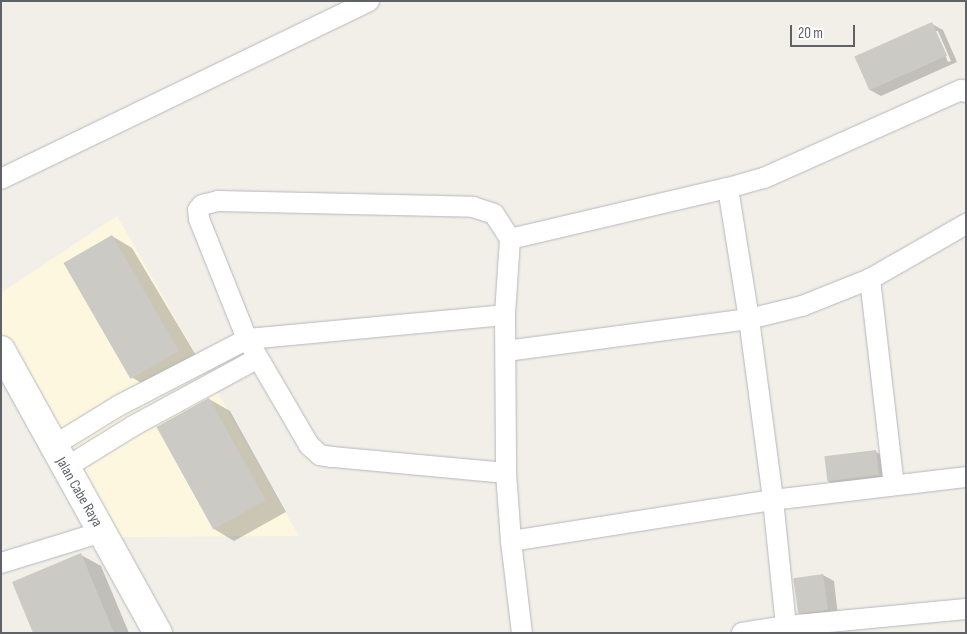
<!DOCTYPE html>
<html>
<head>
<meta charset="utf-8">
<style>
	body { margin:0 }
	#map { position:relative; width:967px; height:634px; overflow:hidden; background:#f1efe8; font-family:"Sofia Sans Condensed",sans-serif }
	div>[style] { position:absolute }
	.commercial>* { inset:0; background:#fef7e0 }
	.shadow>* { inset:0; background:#0003 }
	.building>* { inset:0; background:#cccac5; transform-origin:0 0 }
	.roads { filter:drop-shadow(0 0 1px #b5b8bc) drop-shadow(0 0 1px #b5b8bc) }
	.minor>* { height:20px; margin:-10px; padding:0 10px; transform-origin:10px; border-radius:10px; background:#fff }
	.secondary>* { height:28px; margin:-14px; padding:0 14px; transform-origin:14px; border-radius:14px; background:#fff }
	span { translate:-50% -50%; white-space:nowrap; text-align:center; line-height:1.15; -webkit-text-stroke:4.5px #fff; paint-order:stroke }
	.street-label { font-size:15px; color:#5f6368 }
	.frame { position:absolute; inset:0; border:2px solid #5f6368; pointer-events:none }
	.scale { position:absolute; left:790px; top:25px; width:65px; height:22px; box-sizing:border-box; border:2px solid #5f6368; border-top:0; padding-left:6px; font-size:15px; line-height:18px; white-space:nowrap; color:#5f6368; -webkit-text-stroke:4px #fff; paint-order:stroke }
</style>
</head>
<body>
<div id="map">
	<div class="commercial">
		<i style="clip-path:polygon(117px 216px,299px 536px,115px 537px,1px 334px,1px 293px)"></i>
	</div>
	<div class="shadow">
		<i style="clip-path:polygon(evenodd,932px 24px,943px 30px,957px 62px,881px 96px,870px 90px,932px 24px,935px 31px,938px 31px,951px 61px,948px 62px,935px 31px)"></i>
		<i style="clip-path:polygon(112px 236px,132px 248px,200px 362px,153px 390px,133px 378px)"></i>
		<i style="clip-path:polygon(209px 399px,230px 411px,286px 512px,234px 541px,214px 529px)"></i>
		<i style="clip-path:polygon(876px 452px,886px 458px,889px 481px,839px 487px,828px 481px)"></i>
		<i style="clip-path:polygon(81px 555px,101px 566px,129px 633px,35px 633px)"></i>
		<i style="clip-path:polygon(823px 575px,834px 581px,838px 616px,808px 618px,798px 612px)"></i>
	</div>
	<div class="building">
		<i style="left:932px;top:22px;width:37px;height:85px;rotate:66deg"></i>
		<i style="left:112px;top:235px;width:134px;height:56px;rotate:60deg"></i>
		<i style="left:209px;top:398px;width:117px;height:60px;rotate:61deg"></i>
		<i style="left:876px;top:450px;width:25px;height:52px;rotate:83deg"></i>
		<i style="clip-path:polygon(81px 553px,114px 633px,33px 633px,12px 582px)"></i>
		<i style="left:823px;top:574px;width:36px;height:30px;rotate:82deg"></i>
	</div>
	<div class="roads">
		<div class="minor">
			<i style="left:1px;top:179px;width:409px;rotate:-25.8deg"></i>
			<i style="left:728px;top:188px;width:133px;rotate:80.9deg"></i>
			<i style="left:749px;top:319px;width:183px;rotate:82.4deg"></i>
			<i style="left:773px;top:500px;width:194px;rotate:-6.8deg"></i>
			<i style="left:510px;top:239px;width:224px;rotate:-13.2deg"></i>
			<i style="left:728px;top:188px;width:37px;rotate:-16deg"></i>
			<i style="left:764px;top:178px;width:216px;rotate:-24.1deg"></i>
			<i style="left:961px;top:90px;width:5px;rotate:22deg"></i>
			<i style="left:870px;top:279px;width:207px;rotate:83.4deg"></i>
			<i style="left:506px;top:351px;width:245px;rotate:-7.5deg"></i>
			<i style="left:749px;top:319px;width:55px;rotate:-13.8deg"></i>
			<i style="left:802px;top:306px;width:73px;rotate:-21.7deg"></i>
			<i style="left:870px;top:279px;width:111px;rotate:-29.8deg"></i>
			<i style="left:53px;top:446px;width:76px;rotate:-31.6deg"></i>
			<i style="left:118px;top:406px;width:145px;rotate:-27.4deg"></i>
			<i style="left:247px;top:339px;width:259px;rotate:-5.3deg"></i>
			<i style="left:65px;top:468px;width:80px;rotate:-31.7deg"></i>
			<i style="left:133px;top:426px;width:142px;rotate:-28.5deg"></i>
			<i style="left:506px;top:473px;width:175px;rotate:-174.7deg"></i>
			<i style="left:332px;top:457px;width:12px;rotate:-171deg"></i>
			<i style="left:320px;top:455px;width:15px;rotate:-138deg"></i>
			<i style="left:309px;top:445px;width:123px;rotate:-120.3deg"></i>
			<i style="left:247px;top:339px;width:129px;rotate:-111.8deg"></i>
			<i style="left:199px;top:219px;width:9px;rotate:-96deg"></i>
			<i style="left:198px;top:210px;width:6px;rotate:-51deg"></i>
			<i style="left:202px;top:205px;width:16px;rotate:-14deg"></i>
			<i style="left:218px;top:201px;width:255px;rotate:1.3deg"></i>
			<i style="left:473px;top:207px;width:22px;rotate:18deg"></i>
			<i style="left:494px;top:214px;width:30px;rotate:57deg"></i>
			<i style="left:510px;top:239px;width:76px;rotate:93.8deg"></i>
			<i style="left:505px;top:315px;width:158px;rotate:89.6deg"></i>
			<i style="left:506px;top:473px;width:68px;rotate:85.8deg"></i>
			<i style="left:511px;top:541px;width:93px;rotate:83.2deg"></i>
			<i style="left:511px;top:541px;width:265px;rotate:-8.9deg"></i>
			<i style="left:773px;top:500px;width:127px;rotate:84.1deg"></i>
			<i style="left:1px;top:563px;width:106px;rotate:-17.1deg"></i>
			<i style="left:742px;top:633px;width:45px;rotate:-9deg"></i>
			<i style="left:786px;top:626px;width:181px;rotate:-5.4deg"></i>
		</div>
		<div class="secondary">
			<i style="left:1px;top:350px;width:324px;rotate:61deg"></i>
		</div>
	</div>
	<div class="street-label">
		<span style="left:79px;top:492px;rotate:60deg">Jalan Cabe Raya</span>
	</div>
	<div class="frame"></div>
	<div class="scale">20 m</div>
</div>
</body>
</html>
